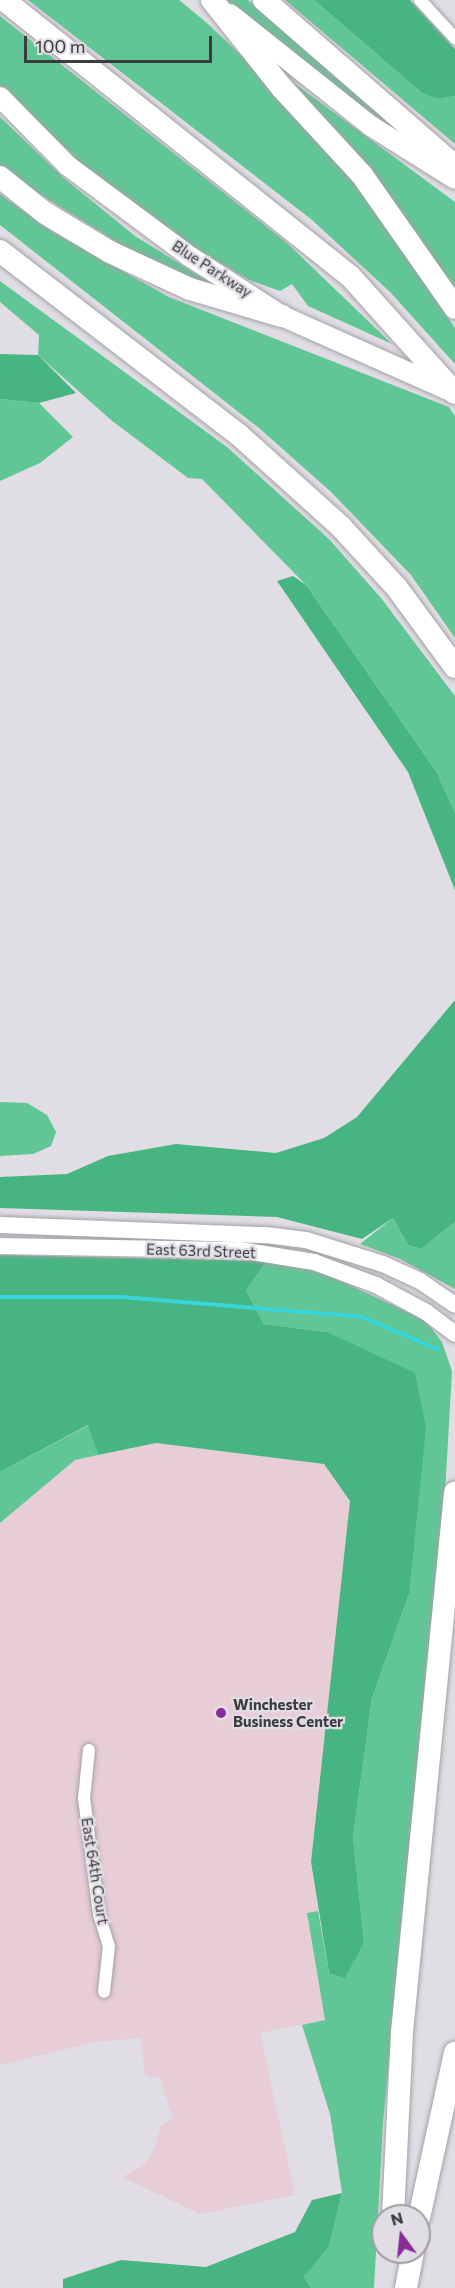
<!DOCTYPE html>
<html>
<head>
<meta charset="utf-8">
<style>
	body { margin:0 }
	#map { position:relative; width:455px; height:2288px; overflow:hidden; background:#e1dde4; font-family:Commissioner,sans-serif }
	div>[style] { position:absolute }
	.commercial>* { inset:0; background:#e6cdd6 }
	.green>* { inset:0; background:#61c695 }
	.forest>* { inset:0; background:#47b582 }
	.stream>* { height:4px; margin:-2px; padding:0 2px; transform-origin:2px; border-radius:2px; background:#36d6db }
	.roads { filter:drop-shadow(0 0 2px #a5a1a8) drop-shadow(0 0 2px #a5a1a8) }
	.minor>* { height:12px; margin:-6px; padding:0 6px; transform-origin:6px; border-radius:6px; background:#fff }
	.secondary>* { height:16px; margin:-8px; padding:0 8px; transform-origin:8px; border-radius:8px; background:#fff }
	.trunk>* { height:20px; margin:-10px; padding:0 10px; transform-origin:10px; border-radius:10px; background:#fff }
	.motorway>* { height:22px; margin:-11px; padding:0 11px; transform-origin:11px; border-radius:11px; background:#fff }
	.dots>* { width:16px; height:16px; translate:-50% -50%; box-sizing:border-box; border:3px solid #e1dde4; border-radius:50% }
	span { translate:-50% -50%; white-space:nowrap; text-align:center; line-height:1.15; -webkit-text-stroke:4.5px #e1dde4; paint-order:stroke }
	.street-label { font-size:15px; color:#3d3b3e }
	.poi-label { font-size:15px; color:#3d3b3e; font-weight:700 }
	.left { translate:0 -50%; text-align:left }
	.north { position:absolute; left:371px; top:2204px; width:60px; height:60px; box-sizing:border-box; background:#e1dde4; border:2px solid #9f9ca2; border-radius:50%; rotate:345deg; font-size:16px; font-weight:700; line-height:24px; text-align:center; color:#3d3b3e }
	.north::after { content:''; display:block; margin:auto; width:21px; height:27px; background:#892e99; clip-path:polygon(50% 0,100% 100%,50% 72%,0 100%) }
	.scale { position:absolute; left:24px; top:36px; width:188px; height:27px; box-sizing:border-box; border:3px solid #3d3b3e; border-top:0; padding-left:8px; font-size:18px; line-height:21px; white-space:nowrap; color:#3d3b3e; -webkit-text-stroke:4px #e1dde4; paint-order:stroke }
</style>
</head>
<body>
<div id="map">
	<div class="commercial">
		<i style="clip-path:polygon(156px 1443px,324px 1464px,350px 1501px,311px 1862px,318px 1911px,307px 1913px,325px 2020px,260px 2033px,295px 2195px,200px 2214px,122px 2177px,143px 2166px,154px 2149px,161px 2125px,173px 2119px,160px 2078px,145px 2075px,141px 2038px,95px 2042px,0 2065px,0 1523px,75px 1460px)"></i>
	</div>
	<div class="green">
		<i style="clip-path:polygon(28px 0,179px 0,207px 23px,244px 58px,354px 180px,455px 328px,455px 364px,390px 292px,312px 220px)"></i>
		<i style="clip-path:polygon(227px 0,248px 0,445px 165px,333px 86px)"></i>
		<i style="clip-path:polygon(285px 0,314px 0,422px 93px,438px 99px,455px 96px,455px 144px)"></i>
		<i style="clip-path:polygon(0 16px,286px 242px,392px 344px,308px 306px,292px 284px,280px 291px,249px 280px,182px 241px,88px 170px,0 86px)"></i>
		<i style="clip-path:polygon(294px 83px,455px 202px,455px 293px,369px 171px)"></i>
		<i style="clip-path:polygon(0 117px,66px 180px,135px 236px,222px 290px,149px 262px,15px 179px,0 166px)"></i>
		<i style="clip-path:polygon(0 194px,51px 231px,169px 297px,449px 407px,455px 416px,455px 638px,411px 575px,331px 492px,259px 428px,0 225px)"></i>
		<i style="clip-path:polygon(0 281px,227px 447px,329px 539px,381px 598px,455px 696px,455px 813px,436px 771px,306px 585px,202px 479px,188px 478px,111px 420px,38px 355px,39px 335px,0 302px)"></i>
		<i style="clip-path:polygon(0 399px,39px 403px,73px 437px,40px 463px,0 481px)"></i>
		<i style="clip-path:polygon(0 1102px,27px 1103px,47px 1115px,56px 1132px,51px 1146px,33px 1154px,0 1156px)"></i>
		<i style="clip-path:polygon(393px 1218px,408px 1245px,421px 1249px,455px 1222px,455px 1289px,400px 1259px,360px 1244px)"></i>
		<i style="clip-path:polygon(267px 1261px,319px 1271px,425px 1320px,442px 1342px,452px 1371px,444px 1510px,383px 2123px,374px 2288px,311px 2288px,304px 2277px,329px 2247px,342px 2193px,330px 2114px,302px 2025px,325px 2020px,307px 1913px,318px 1911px,329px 1973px,364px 1942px,353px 1837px,372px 1698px,409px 1594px,327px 1332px,264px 1324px,246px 1290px)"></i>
		<i style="clip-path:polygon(89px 1425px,98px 1455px,75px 1460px,0 1523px,0 1472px)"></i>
	</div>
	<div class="forest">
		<i style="clip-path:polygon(314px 0,410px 0,455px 49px,455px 96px,438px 99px,422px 93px)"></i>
		<i style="clip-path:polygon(0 354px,38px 355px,76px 393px,39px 403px,0 399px)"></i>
		<i style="clip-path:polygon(293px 576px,306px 585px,436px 771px,455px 813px,455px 890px,408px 772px,277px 581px)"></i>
		<i style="clip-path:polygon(455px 1000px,455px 1222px,421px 1249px,408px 1245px,393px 1218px,362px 1239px,277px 1217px,0 1208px,0 1177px,67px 1174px,108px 1156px,176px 1144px,276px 1153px,324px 1138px,357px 1117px)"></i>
		<i style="clip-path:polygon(0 1255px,267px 1261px,246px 1290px,264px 1324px,327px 1332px,415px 1373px,426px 1428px,409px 1594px,372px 1698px,353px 1837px,364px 1942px,345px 1978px,329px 1973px,311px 1862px,350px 1501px,324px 1464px,156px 1443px,98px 1455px,88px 1425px,0 1472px)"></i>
		<i style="clip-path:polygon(342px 2193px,329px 2247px,304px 2277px,311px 2288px,63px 2288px,63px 2279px,121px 2260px,206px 2267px,295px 2232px,312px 2200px)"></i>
	</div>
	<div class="stream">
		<i style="left:0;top:1297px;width:121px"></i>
		<i style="left:121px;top:1297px;width:242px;rotate:4.7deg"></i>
		<i style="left:362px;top:1317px;width:82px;rotate:23.1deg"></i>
	</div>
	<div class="roads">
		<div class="minor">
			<i style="left:420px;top:0;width:52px;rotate:47.4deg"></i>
			<i style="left:89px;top:1750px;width:48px;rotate:95.9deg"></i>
			<i style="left:84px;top:1798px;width:117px;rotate:82.6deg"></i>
			<i style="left:99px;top:1914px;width:34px;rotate:73deg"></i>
			<i style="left:109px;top:1946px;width:46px;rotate:96.2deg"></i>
		</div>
		<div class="secondary">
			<i style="left:0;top:1225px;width:266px;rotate:2.2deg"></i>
			<i style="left:266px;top:1235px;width:40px;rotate:7.1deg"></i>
			<i style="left:306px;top:1240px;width:81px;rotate:17.3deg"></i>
			<i style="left:383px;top:1264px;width:41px;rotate:24.7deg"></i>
			<i style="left:420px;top:1281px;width:42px;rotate:34.4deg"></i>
			<i style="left:0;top:1246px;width:240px;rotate:1deg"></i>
			<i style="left:240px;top:1250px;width:75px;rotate:9.2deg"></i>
			<i style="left:314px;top:1262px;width:66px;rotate:20.4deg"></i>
			<i style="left:376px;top:1285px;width:57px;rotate:28.4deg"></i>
			<i style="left:426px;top:1312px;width:36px;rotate:37deg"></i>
		</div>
		<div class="trunk">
			<i style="left:230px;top:14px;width:180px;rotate:38.5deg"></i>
			<i style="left:371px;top:126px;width:99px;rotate:32.2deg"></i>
			<i style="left:0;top:97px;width:97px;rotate:45.4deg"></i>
			<i style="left:68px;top:166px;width:151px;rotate:36.6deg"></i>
			<i style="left:189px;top:256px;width:111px;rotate:32.8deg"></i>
			<i style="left:282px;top:316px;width:189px;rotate:24deg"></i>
		</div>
		<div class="motorway">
			<i style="left:4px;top:0;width:443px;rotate:38.6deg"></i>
			<i style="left:350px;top:276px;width:157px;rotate:48.1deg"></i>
			<i style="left:212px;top:0;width:112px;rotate:51.5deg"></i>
			<i style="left:282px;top:88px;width:118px;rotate:47.4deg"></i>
			<i style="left:362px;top:175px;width:162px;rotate:55deg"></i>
			<i style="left:264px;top:0;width:253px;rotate:41deg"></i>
			<i style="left:0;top:177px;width:58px;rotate:38.7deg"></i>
			<i style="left:45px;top:213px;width:76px;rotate:31deg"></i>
			<i style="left:110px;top:252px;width:88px;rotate:24.8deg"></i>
			<i style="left:190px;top:289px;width:96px;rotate:16.4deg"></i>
			<i style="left:0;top:251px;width:302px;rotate:37.6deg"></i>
			<i style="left:239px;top:435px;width:137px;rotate:42deg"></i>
			<i style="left:341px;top:527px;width:83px;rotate:47.4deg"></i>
			<i style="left:397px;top:588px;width:98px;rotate:53.7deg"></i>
			<i style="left:393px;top:2216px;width:184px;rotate:-87.2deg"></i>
			<i style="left:402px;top:2032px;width:542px;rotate:-84.38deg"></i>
			<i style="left:419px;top:2218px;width:169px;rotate:-77.7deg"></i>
			<i style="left:406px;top:2288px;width:37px;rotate:-79deg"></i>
		</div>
	</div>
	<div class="dots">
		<i style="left:221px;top:1713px;background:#892e99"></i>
	</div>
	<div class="street-label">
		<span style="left:212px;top:269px;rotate:33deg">Blue Parkway</span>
		<span style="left:201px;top:1251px;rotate:2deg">East 63rd Street</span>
		<span style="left:95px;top:1871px;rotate:81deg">East 64th Court</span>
	</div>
	<div class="poi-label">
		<span class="left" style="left:233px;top:1713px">Winchester<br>Business Center</span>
	</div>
	<div class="north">N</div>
	<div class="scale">100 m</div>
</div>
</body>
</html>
